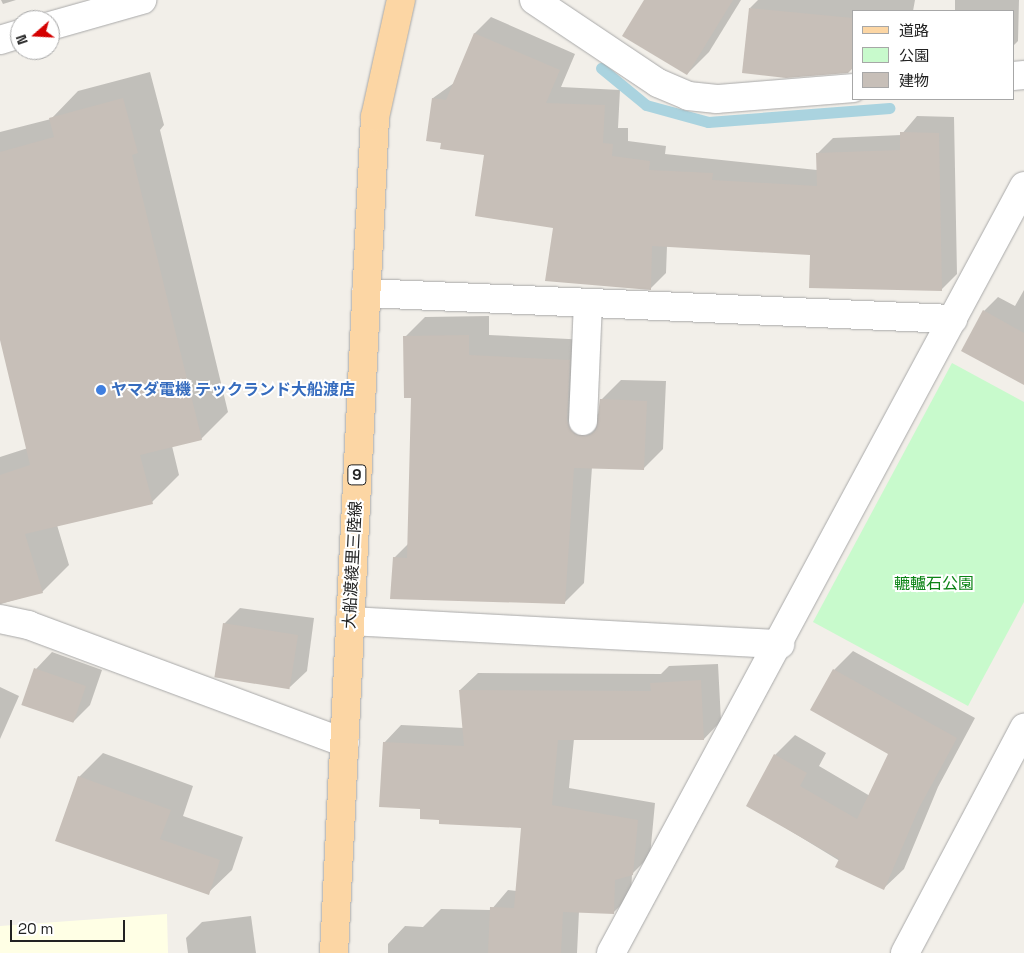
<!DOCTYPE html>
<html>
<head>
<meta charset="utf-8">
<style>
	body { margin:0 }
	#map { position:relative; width:1024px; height:953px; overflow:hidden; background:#f2efe9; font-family:"Space Grotesk","Noto Sans JP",sans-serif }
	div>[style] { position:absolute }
	.education>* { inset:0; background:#ffffe5 }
	.park>* { inset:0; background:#c8facc }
	.shadow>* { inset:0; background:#0003 }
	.stream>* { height:11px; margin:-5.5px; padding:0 5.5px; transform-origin:5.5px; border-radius:5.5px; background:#aad3df }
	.building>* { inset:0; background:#c7bfb8; transform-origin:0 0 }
	.roads { filter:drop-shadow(0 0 1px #a9a9a9) drop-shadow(0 0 1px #a9a9a9) }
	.minor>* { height:28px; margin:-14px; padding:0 14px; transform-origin:14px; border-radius:14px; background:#fff }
	.major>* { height:28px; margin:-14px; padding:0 14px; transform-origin:14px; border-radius:14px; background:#fcd6a4 }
	.dots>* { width:14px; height:14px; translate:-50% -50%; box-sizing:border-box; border:2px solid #fff; border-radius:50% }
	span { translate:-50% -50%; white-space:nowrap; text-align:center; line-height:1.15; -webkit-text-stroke:4px #fff; paint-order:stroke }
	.shield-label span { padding:1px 4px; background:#fff; border:1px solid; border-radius:4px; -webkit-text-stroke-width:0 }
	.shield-label { font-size:15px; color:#222; font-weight:700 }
	.shop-label { font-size:16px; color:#366cbe; font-weight:700 }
	.left { translate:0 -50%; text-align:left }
	.street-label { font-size:16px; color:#222 }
	.park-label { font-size:16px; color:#0c8416 }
	.legend { position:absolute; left:852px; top:10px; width:162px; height:90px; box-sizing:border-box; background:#fff; border:1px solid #a7a7a7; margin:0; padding:6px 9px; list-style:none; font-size:15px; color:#222 }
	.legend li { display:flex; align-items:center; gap:10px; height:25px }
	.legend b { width:25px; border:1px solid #a7a7a7 }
	.north { position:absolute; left:10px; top:10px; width:50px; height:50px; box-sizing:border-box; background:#fff; border:1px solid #a7a7a7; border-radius:50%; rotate:251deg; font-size:14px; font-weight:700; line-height:20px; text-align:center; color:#222 }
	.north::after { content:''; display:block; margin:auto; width:18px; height:22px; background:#d40000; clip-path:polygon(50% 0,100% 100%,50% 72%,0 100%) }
	.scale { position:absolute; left:10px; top:920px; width:115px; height:22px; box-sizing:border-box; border:2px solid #222; border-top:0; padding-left:6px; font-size:15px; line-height:18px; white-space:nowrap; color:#222; -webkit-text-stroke:4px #fff; paint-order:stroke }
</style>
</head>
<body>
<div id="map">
	<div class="education">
		<i style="clip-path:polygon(167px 914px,168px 953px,0 953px,0 926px)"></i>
	</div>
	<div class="park">
		<i style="clip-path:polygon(952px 363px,1024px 402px,1024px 602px,968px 706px,813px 622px)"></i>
	</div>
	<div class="shadow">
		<i style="clip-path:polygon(1px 0,16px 0,3px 4px)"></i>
		<i style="clip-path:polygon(645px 0,741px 0,709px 52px,687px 74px)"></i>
		<i style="clip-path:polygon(758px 0,915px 0,913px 11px,853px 11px,853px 67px,750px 8px)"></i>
		<i style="clip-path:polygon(955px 0,1019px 0,1018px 41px,1013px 46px,1013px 11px,955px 11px)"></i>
		<i style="clip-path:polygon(491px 17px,575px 54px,561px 87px,620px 90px,618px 128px,628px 128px,628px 141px,666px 146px,665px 154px,817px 170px,817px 154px,833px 138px,901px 135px,917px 116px,954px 117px,957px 274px,941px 290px,811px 254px,667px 246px,666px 273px,650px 289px,554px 227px,485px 154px,442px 142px,433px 98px,454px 83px,475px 33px)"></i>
		<i style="clip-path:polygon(150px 72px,164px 125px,160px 130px,228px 412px,201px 439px,172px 446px,179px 475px,152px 502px,57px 525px,69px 565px,42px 592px,0 604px,0 457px,28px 448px,0 334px,0 132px,51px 119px,78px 91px)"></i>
		<i style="clip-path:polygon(1024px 290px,1024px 383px,984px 311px,998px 297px,1015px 306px)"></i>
		<i style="clip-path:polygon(489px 316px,489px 335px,589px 340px,589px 409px,599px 415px,601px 400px,621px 380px,666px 381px,663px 449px,643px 469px,592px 467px,584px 583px,564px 603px,392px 598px,394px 558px,409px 543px,412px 396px,405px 337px,425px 317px)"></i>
		<i style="clip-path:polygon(240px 608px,314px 618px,307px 671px,290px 687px,224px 624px)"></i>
		<i style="clip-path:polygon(853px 651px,975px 718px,938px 787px,904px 869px,884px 888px,748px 805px,775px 755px,795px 735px,826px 753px,819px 766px,870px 796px,890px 753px,834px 670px)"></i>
		<i style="clip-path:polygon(52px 652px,102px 670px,90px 705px,73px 722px,36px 669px)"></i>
		<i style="clip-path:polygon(718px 664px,721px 721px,704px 739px,574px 739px,569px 788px,655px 803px,650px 856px,632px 874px,631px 895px,614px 912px,579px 911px,577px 953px,388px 953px,388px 944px,405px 926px,423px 927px,441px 909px,491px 910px,508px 890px,517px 891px,522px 826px,441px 818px,421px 808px,384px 743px,401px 725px,464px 728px,460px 690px,478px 673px,661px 674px,669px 666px)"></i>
		<i style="clip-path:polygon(0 687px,19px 696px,0 739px)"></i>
		<i style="clip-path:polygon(103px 753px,193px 786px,183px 816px,243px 837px,232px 870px,208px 893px,79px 777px)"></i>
		<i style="clip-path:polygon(251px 916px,256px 953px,188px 953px,186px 938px,202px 922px)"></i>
	</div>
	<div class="stream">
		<i style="left:601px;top:68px;width:58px;rotate:39.4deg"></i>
		<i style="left:646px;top:105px;width:64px;rotate:15.3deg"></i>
		<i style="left:708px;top:122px;width:182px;rotate:-4.4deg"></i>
	</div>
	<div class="building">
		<i style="clip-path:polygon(644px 0,733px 0,687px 75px,622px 36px)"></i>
		<i style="clip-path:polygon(749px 8px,853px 18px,853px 68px,848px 73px,786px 78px,742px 73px)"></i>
		<i style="clip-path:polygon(474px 33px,560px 70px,546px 103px,605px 105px,603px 143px,613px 144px,612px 156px,650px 161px,649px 170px,713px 173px,712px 180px,817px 186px,816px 153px,900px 150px,900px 132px,939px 133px,942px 291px,809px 288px,810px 255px,652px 246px,651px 290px,545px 281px,553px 228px,475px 216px,484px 155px,440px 149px,441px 143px,426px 141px,432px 98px,446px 100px)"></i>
		<i style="clip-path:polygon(123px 98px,138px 153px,132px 155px,202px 440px,140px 455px,153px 504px,25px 534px,43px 593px,0 604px,0 475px,30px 465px,0 340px,0 152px,54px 137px,49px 118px)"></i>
		<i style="clip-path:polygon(983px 310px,1024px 333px,1024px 385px,961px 351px)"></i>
		<i style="clip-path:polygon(469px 335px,469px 355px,570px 360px,567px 420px,575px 434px,590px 435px,596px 430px,600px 399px,647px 401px,644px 470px,574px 468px,565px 604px,390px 599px,393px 557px,407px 558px,411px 398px,404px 398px,403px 336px)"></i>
		<i style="left:223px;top:623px;width:76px;height:55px;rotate:9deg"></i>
		<i style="left:34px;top:668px;width:55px;height:39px;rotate:19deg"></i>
		<i style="clip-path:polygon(833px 669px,957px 738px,919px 808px,884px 890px,835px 867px,839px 859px,746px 806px,774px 754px,807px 773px,800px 786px,857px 819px,888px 754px,810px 710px)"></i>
		<i style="clip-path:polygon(701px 680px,704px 740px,558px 740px,552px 805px,638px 820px,633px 875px,615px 880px,614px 914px,563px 912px,561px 953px,488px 953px,490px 907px,514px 908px,521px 828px,439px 824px,439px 820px,420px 819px,420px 809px,379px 807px,383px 742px,464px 746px,459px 690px,651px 691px,650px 683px)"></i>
		<i style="clip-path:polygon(78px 776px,171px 810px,160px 839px,220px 860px,209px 895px,55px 841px)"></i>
	</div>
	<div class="roads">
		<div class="minor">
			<i style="left:534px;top:0;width:149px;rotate:33.8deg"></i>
			<i style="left:658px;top:83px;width:33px;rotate:23deg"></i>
			<i style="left:688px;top:96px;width:29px;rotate:6deg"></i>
			<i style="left:717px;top:99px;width:136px;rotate:-4.6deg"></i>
			<i style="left:50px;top:26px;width:96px;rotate:-15.8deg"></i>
			<i style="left:0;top:40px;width:21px;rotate:-17deg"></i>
			<i style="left:1013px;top:76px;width:11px;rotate:-5deg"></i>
			<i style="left:366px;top:293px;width:588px;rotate:2.54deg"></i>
			<i style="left:583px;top:421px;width:118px;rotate:-87.6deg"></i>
			<i style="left:0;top:619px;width:29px;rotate:12deg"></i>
			<i style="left:28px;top:625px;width:338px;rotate:20.4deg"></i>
			<i style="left:350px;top:621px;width:431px;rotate:3.1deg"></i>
			<i style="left:611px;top:953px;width:871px;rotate:-61.7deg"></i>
			<i style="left:905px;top:953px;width:255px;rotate:-62.1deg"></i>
		</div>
		<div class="major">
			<i style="left:334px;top:953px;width:837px;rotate:-87.19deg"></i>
			<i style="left:375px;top:117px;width:120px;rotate:-77.5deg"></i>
		</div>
	</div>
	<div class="dots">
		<i style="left:101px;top:390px;background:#3f7fe0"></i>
	</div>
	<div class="shield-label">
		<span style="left:357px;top:475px">9</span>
	</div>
	<div class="shop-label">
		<span class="left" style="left:111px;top:390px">ヤマダ電機 テックランド大船渡店</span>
	</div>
	<div class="street-label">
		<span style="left:353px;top:565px;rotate:-87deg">大船渡綾里三陸線</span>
	</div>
	<div class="park-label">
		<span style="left:934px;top:584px">轆轤石公園</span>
	</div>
	<ul class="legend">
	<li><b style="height:6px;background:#fcd6a4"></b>道路</li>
	<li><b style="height:14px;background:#c8facc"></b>公園</li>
	<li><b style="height:14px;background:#c7bfb8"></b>建物</li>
	</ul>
	<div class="north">N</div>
	<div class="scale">20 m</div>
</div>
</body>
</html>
